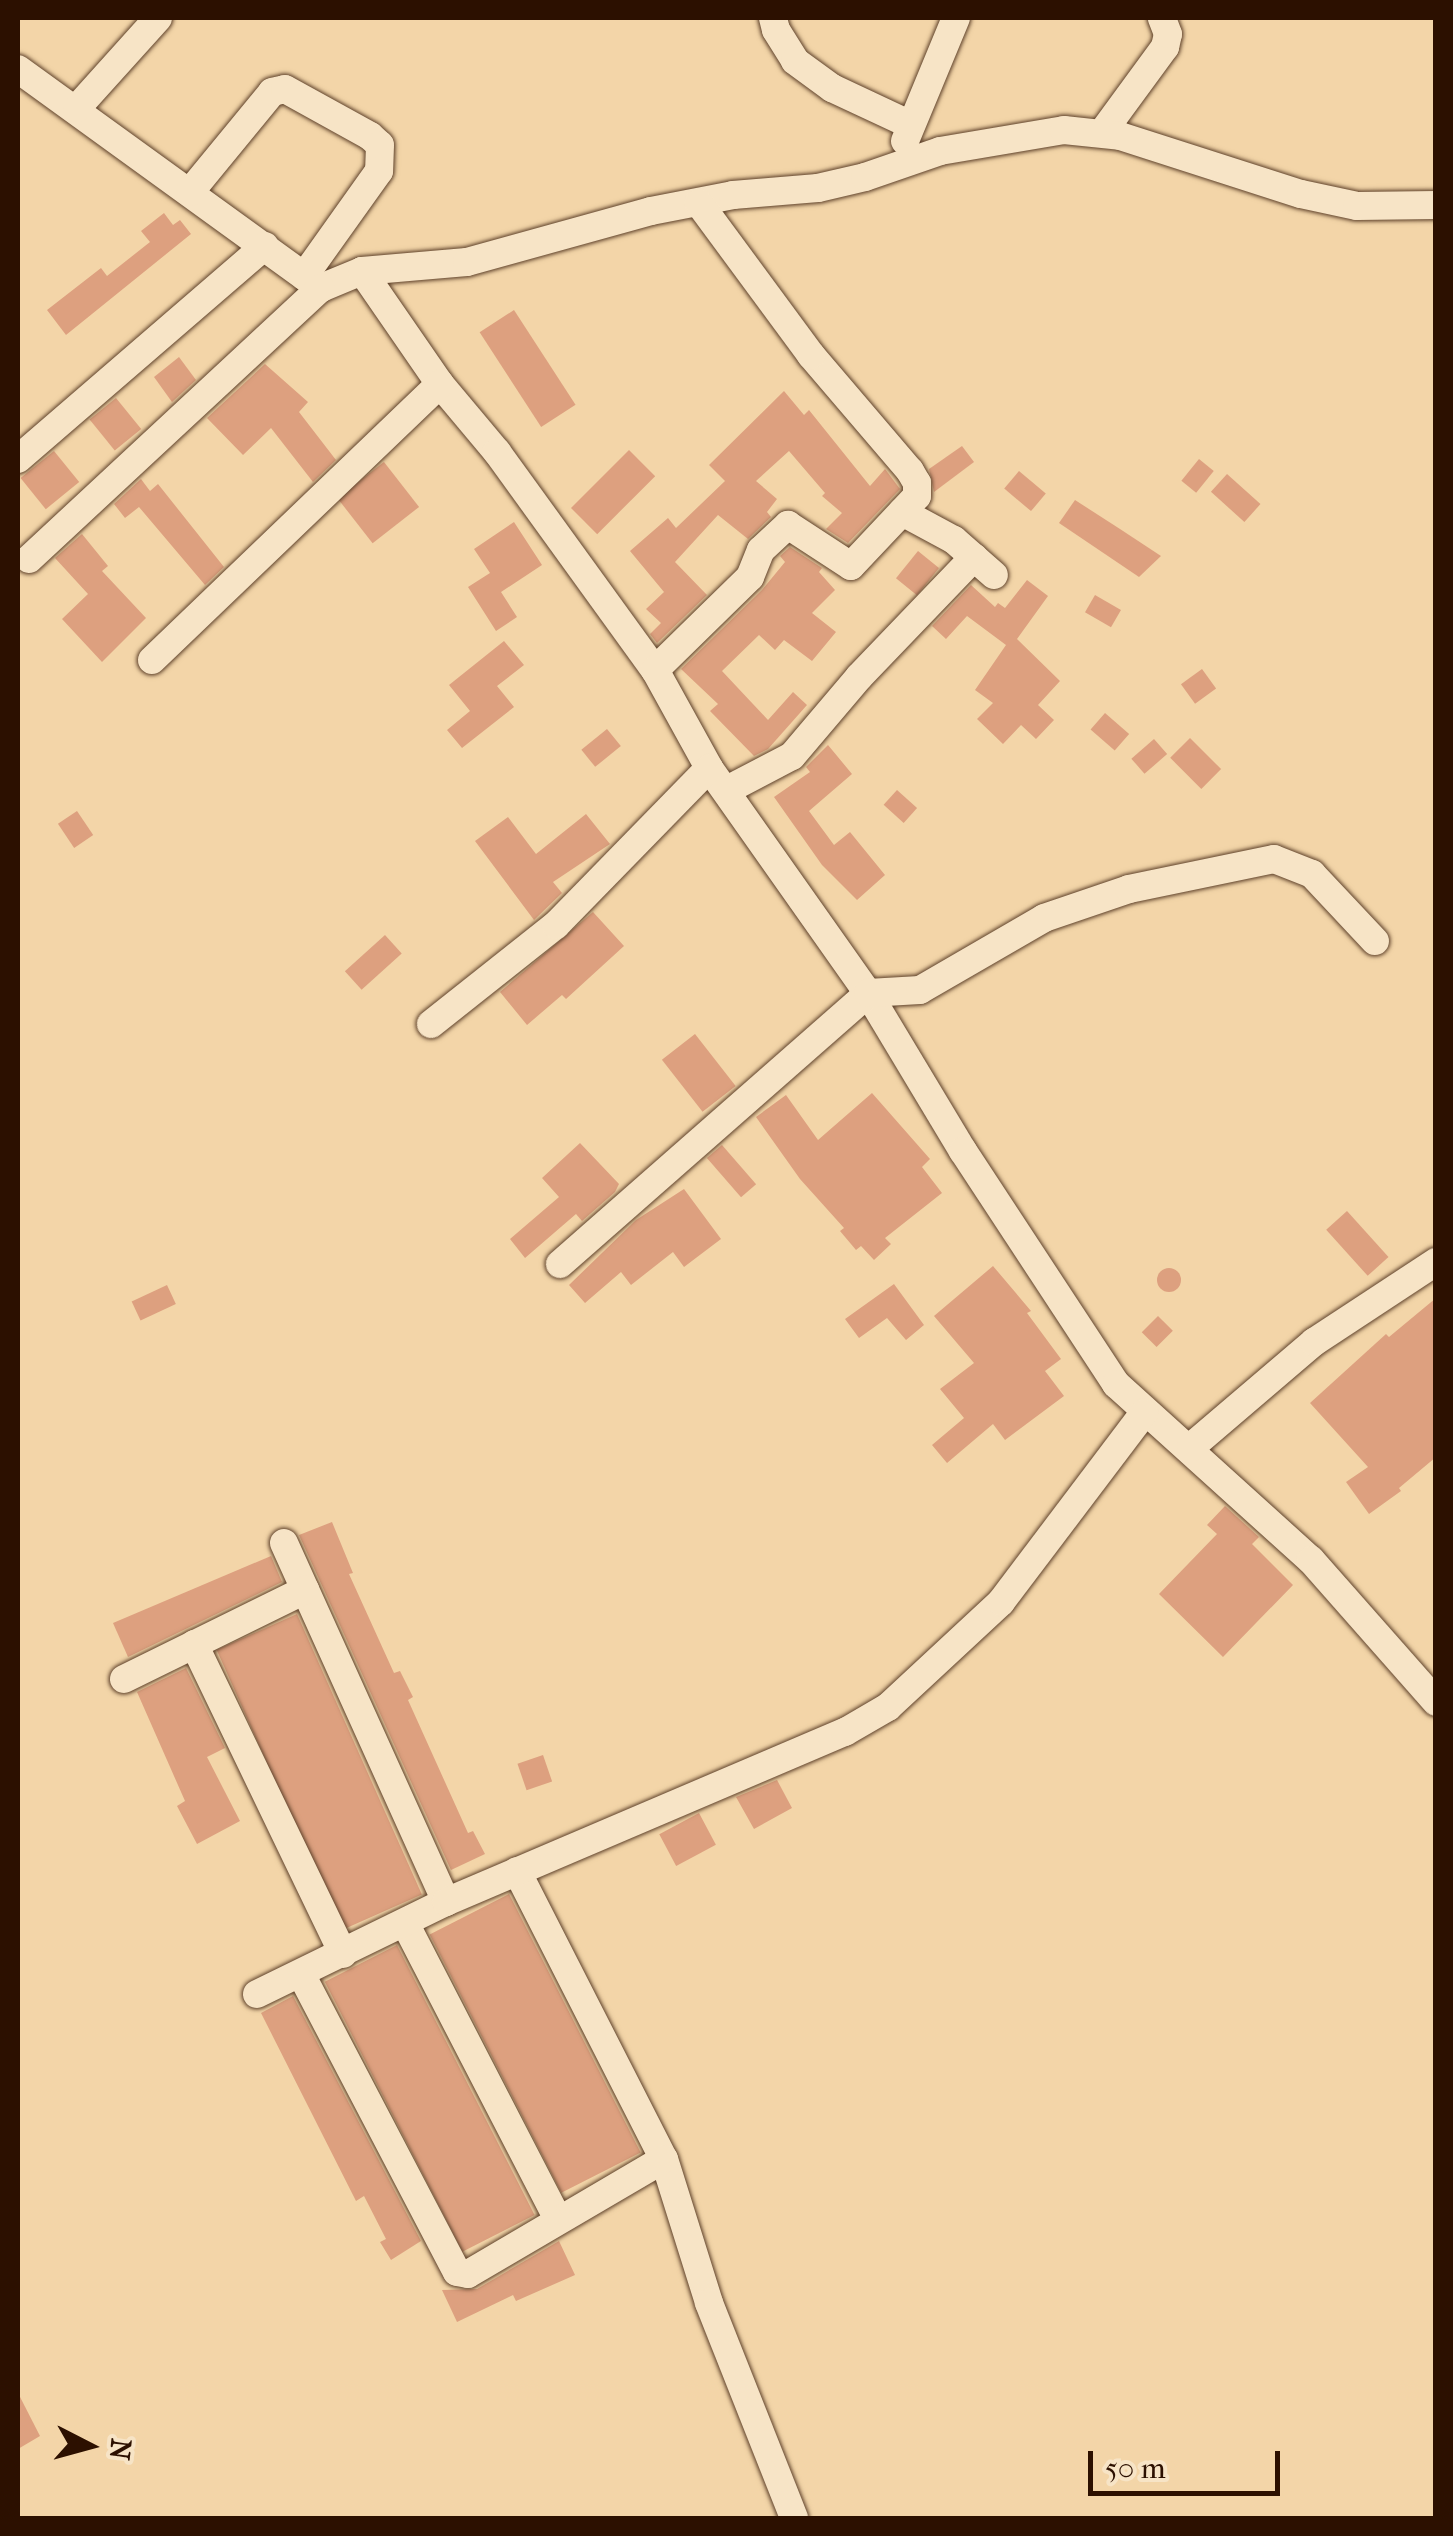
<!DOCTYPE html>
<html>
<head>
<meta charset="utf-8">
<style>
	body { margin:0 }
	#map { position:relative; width:1453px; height:2536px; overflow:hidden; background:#f3d5a8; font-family:"IM FELL French Canon",serif }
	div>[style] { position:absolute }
	.building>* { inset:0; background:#dda07f; transform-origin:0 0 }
	.round { border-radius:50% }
	.roads { filter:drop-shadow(0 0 2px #5e412a) drop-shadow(0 0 2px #5e412a) }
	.minor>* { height:28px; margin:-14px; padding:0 14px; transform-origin:14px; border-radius:14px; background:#f7e4c6 }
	span { translate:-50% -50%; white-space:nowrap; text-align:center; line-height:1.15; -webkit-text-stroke:8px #f7e4c6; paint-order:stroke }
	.frame { position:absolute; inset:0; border:20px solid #2c1000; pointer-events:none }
	.north { position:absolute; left:40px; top:2396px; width:100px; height:100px; -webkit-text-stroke:8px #f7e4c6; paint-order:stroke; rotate:96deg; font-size:28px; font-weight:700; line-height:40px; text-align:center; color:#2c1000 }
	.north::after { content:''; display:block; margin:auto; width:35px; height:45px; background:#2c1000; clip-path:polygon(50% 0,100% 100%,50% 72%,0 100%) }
	.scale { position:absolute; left:1088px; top:2451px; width:192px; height:45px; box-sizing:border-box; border:5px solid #2c1000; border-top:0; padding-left:12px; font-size:30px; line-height:35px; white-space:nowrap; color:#2c1000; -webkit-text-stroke:8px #f7e4c6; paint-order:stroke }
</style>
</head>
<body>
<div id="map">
	<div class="building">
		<i style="clip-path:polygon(164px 213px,173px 225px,180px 220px,191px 234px,66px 335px,47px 310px,101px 268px,107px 276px,150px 242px,141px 231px)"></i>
		<i style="left:514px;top:310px;width:113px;height:41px;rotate:57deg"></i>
		<i style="clip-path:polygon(179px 357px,196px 380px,172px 402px,154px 377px)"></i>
		<i style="clip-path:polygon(265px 364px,308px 402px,299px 412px,336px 460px,313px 482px,271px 428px,243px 455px,207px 418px)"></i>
		<i style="clip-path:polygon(784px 391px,804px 415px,809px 410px,870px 486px,885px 469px,900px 489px,848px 543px,826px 529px,842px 513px,822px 496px,825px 493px,789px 451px,756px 481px,777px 499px,767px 512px,771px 517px,748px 539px,718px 515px,675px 562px,707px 595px,657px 643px,650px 634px,661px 623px,646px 609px,664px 592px,630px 551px,668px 518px,676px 528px,725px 481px,709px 465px)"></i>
		<i style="left:116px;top:398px;width:40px;height:34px;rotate:51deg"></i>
		<i style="clip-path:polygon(962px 446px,974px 462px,934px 492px,929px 469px)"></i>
		<i style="left:629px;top:450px;width:37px;height:82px;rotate:45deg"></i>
		<i style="left:54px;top:451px;width:40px;height:43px;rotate:51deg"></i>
		<i style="left:1199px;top:459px;width:19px;height:28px;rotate:39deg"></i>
		<i style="left:384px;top:462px;width:57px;height:59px;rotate:52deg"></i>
		<i style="left:1019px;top:471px;width:35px;height:23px;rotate:40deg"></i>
		<i style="left:1227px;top:474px;width:45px;height:24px;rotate:42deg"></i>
		<i style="clip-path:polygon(141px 479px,150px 491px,158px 484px,224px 567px,205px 585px,139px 507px,125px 518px,114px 504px)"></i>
		<i style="clip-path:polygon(1075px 500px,1120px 529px,1161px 556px,1139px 577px,1059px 523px)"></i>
		<i style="clip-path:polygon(514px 522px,542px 565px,501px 592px,517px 617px,496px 631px,468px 587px,490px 573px,474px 549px)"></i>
		<i style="clip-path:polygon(82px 534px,108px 566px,102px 571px,146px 618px,102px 662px,62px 619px,88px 594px,55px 558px)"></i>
		<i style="clip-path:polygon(790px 547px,822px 568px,819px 572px,835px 590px,812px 613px,836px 632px,812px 661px,784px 640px,775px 650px,759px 635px,722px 671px,768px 720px,793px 692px,807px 705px,768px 749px,754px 756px,710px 711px,718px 704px,681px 669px,762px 590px,785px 562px,780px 556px)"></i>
		<i style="left:918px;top:551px;width:27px;height:35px;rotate:39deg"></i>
		<i style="clip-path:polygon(1027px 580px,1048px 596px,1017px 639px,1060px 681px,1038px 705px,1054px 720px,1036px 739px,1021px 725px,1003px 744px,977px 719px,993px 703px,975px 690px,1006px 645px,967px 616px,946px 639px,932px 626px,971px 585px,995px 607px,998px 603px,1005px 608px)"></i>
		<i style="left:1095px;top:595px;width:30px;height:20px;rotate:30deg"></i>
		<i style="clip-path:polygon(504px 641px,524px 665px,497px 686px,514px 707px,462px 748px,447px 730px,470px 711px,449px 685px)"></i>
		<i style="left:1202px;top:669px;width:24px;height:26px;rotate:54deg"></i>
		<i style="left:1105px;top:713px;width:32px;height:22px;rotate:41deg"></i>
		<i style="left:607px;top:729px;width:22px;height:33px;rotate:51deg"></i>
		<i style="left:1190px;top:738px;width:44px;height:28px;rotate:45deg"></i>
		<i style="left:1154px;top:739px;width:20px;height:30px;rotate:49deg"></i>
		<i style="clip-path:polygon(828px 745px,852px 774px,809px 811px,834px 845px,850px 832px,885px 875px,857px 900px,822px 865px,774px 797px,810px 772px,806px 767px)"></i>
		<i style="left:897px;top:790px;width:27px;height:20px;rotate:42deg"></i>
		<i style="left:77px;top:811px;width:29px;height:23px;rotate:56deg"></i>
		<i style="clip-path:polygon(586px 814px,610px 844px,553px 882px,562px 893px,534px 920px,475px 841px,508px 817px,536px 854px)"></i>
		<i style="clip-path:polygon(593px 912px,624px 946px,566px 999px,562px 995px,527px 1025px,500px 992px)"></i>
		<i style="left:385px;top:935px;width:25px;height:54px;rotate:48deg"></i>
		<i style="left:695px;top:1034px;width:66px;height:42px;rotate:52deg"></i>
		<i style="clip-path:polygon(872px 1093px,930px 1159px,922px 1167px,942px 1193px,885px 1238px,891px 1244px,874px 1260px,861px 1246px,856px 1250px,840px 1231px,844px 1228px,800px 1179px,756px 1117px,786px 1095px,818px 1140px)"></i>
		<i style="clip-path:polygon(580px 1143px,619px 1184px,615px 1192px,582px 1221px,576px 1214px,525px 1258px,510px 1239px,559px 1197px,542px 1178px)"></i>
		<i style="left:722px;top:1145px;width:52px;height:20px;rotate:49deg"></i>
		<i style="clip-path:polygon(684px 1189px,721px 1239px,684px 1267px,673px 1252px,631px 1285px,621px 1272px,585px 1303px,569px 1285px,636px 1220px)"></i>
		<i style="left:1347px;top:1211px;width:62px;height:28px;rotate:48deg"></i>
		<i style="clip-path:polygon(993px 1266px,1031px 1311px,1027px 1313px,1061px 1359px,1045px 1371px,1064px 1396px,1005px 1440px,993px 1424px,947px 1463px,932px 1445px,964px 1418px,940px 1389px,974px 1363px,934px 1316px)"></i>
		<i class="round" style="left:1157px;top:1268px;width:24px;height:24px"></i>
		<i style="clip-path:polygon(894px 1284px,924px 1325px,906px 1340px,887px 1318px,859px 1338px,845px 1319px)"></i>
		<i style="left:167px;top:1285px;width:21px;height:39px;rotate:65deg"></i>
		<i style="clip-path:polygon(1436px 1298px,1436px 1457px,1399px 1488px,1401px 1491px,1369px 1514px,1346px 1482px,1368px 1467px,1310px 1403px,1386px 1334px,1389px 1337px)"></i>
		<i style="left:1158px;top:1316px;width:21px;height:23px;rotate:45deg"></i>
		<i style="clip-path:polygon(1225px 1506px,1259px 1537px,1252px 1544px,1293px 1585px,1223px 1657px,1159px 1594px,1217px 1534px,1207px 1525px)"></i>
		<i style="clip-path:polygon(332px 1522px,353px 1573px,349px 1574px,394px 1673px,400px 1671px,413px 1697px,408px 1700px,468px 1833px,473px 1831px,485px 1854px,451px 1870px,299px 1535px)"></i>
		<i style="clip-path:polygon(271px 1556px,282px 1582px,128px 1657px,113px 1623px)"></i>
		<i style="left:297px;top:1614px;width:307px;height:88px;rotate:66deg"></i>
		<i style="clip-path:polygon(186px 1668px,225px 1748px,207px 1757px,240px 1821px,197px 1844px,177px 1806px,185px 1801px,137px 1692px)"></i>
		<i style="left:543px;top:1755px;width:28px;height:27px;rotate:71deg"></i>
		<i style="clip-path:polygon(777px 1780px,792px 1808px,754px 1829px,736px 1797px)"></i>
		<i style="left:699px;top:1813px;width:36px;height:45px;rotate:62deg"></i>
		<i style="left:509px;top:1894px;width:290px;height:89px;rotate:63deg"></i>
		<i style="left:397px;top:1945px;width:303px;height:81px;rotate:63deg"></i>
		<i style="clip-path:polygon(293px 1996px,421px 2241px,391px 2260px,380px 2242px,386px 2239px,364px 2196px,356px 2201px,261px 2013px)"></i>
		<i style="clip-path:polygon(559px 2241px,575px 2275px,516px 2301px,513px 2295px,457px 2322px,442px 2290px,477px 2289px)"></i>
		<i style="clip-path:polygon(18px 2393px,40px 2436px,18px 2449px)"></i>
	</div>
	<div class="roads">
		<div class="minor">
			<i style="left:773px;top:18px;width:12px;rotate:76deg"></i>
			<i style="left:776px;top:30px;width:36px;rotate:58deg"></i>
			<i style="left:795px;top:61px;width:46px;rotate:36.1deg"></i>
			<i style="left:832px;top:88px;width:87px;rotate:25.1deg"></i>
			<i style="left:18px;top:69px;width:374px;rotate:35.9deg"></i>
			<i style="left:321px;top:288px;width:44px;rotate:-22.5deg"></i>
			<i style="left:362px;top:271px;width:137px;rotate:55.4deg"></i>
			<i style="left:440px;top:384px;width:89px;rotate:50deg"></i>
			<i style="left:497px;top:452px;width:269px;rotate:54.1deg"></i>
			<i style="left:655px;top:670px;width:112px;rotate:61.1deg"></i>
			<i style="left:709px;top:768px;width:276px;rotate:54.8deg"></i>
			<i style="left:868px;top:993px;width:184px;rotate:59deg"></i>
			<i style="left:963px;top:1151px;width:279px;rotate:56.7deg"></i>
			<i style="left:1116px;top:1384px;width:263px;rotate:42.1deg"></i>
			<i style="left:1311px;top:1560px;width:189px;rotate:48.6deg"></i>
			<i style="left:77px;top:108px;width:121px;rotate:-48deg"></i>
			<i style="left:1102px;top:133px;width:107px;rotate:-53.8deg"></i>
			<i style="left:1165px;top:47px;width:13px;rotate:-77deg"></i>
			<i style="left:1168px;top:34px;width:17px;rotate:-111deg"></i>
			<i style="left:905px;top:141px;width:133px;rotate:-67.5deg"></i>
			<i style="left:190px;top:192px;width:129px;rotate:-50.6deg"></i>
			<i style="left:272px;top:92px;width:13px;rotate:-13deg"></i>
			<i style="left:285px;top:89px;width:97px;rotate:28.9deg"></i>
			<i style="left:370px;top:136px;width:13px;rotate:42deg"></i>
			<i style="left:380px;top:145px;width:26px;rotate:92deg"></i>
			<i style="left:379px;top:171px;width:129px;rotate:125.5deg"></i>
			<i style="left:362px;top:271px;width:105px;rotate:-4.9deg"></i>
			<i style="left:467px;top:262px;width:191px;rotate:-15.5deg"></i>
			<i style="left:651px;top:211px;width:84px;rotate:-11deg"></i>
			<i style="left:733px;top:195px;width:85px;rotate:-4.7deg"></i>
			<i style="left:818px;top:188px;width:48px;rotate:-13.2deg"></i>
			<i style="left:865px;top:177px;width:79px;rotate:-19.1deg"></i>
			<i style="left:940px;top:151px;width:126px;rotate:-9.6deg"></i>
			<i style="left:1064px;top:130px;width:56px;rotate:6.1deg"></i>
			<i style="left:1120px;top:136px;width:190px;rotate:17.8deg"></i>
			<i style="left:1301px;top:194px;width:57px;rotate:12.1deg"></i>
			<i style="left:1357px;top:206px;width:79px;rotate:-0.7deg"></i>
			<i style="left:18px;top:459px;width:326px;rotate:-40.8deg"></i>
			<i style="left:902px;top:512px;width:59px;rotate:28.3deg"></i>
			<i style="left:954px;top:540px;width:53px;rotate:41.2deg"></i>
			<i style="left:29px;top:559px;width:398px;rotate:-42.9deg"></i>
			<i style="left:152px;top:660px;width:399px;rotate:-43.8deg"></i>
			<i style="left:655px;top:670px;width:133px;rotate:-44.4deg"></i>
			<i style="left:750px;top:577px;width:29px;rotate:-68deg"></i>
			<i style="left:761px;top:550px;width:37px;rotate:-43deg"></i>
			<i style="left:788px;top:525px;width:75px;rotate:33.1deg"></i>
			<i style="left:851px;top:566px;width:96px;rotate:-46.7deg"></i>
			<i style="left:917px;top:496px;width:13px;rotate:-90deg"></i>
			<i style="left:917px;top:483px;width:14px;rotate:-120deg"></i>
			<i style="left:910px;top:471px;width:153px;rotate:-130.5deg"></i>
			<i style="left:811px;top:355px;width:189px;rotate:-126.4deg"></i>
			<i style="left:727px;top:790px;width:73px;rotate:-27.6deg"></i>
			<i style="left:792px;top:756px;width:104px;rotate:-49.7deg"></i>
			<i style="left:859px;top:677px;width:166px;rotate:-46.2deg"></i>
			<i style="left:431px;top:1024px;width:159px;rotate:-38.4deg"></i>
			<i style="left:556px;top:925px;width:219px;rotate:-45.7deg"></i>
			<i style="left:560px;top:1264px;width:410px;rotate:-41.3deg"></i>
			<i style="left:868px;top:993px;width:52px;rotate:-3.3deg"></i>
			<i style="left:920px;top:990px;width:143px;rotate:-30.1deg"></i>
			<i style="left:1044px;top:918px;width:90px;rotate:-18.8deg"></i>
			<i style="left:1129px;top:889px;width:148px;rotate:-11.7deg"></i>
			<i style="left:1274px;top:859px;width:41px;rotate:21.5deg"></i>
			<i style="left:1312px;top:874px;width:92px;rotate:46.8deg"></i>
			<i style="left:1191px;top:1447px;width:162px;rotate:-40.5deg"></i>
			<i style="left:1314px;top:1342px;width:146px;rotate:-33.3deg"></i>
			<i style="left:284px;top:1543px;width:394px;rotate:65.7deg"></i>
			<i style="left:194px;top:1644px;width:344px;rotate:64.3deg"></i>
			<i style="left:124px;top:1679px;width:202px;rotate:-26.2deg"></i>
			<i style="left:517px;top:1871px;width:323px;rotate:63deg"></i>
			<i style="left:664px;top:2159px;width:151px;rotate:72.6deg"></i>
			<i style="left:709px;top:2303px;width:231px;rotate:68.4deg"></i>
			<i style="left:405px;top:1923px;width:333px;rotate:62.7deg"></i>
			<i style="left:301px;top:1974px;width:336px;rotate:62.4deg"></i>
			<i style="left:457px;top:2272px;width:11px;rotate:10deg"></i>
			<i style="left:468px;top:2274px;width:227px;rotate:-30.4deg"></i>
			<i style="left:257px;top:1994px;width:210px;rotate:-26deg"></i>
			<i style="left:446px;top:1902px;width:434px;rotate:-23.1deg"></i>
			<i style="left:845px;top:1732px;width:50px;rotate:-30.2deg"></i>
			<i style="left:888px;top:1707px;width:154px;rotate:-42.9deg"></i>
			<i style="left:1001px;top:1602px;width:237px;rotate:-52.9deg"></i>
		</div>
	</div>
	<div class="frame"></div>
	<div class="north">N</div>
	<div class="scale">50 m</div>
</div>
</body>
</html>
